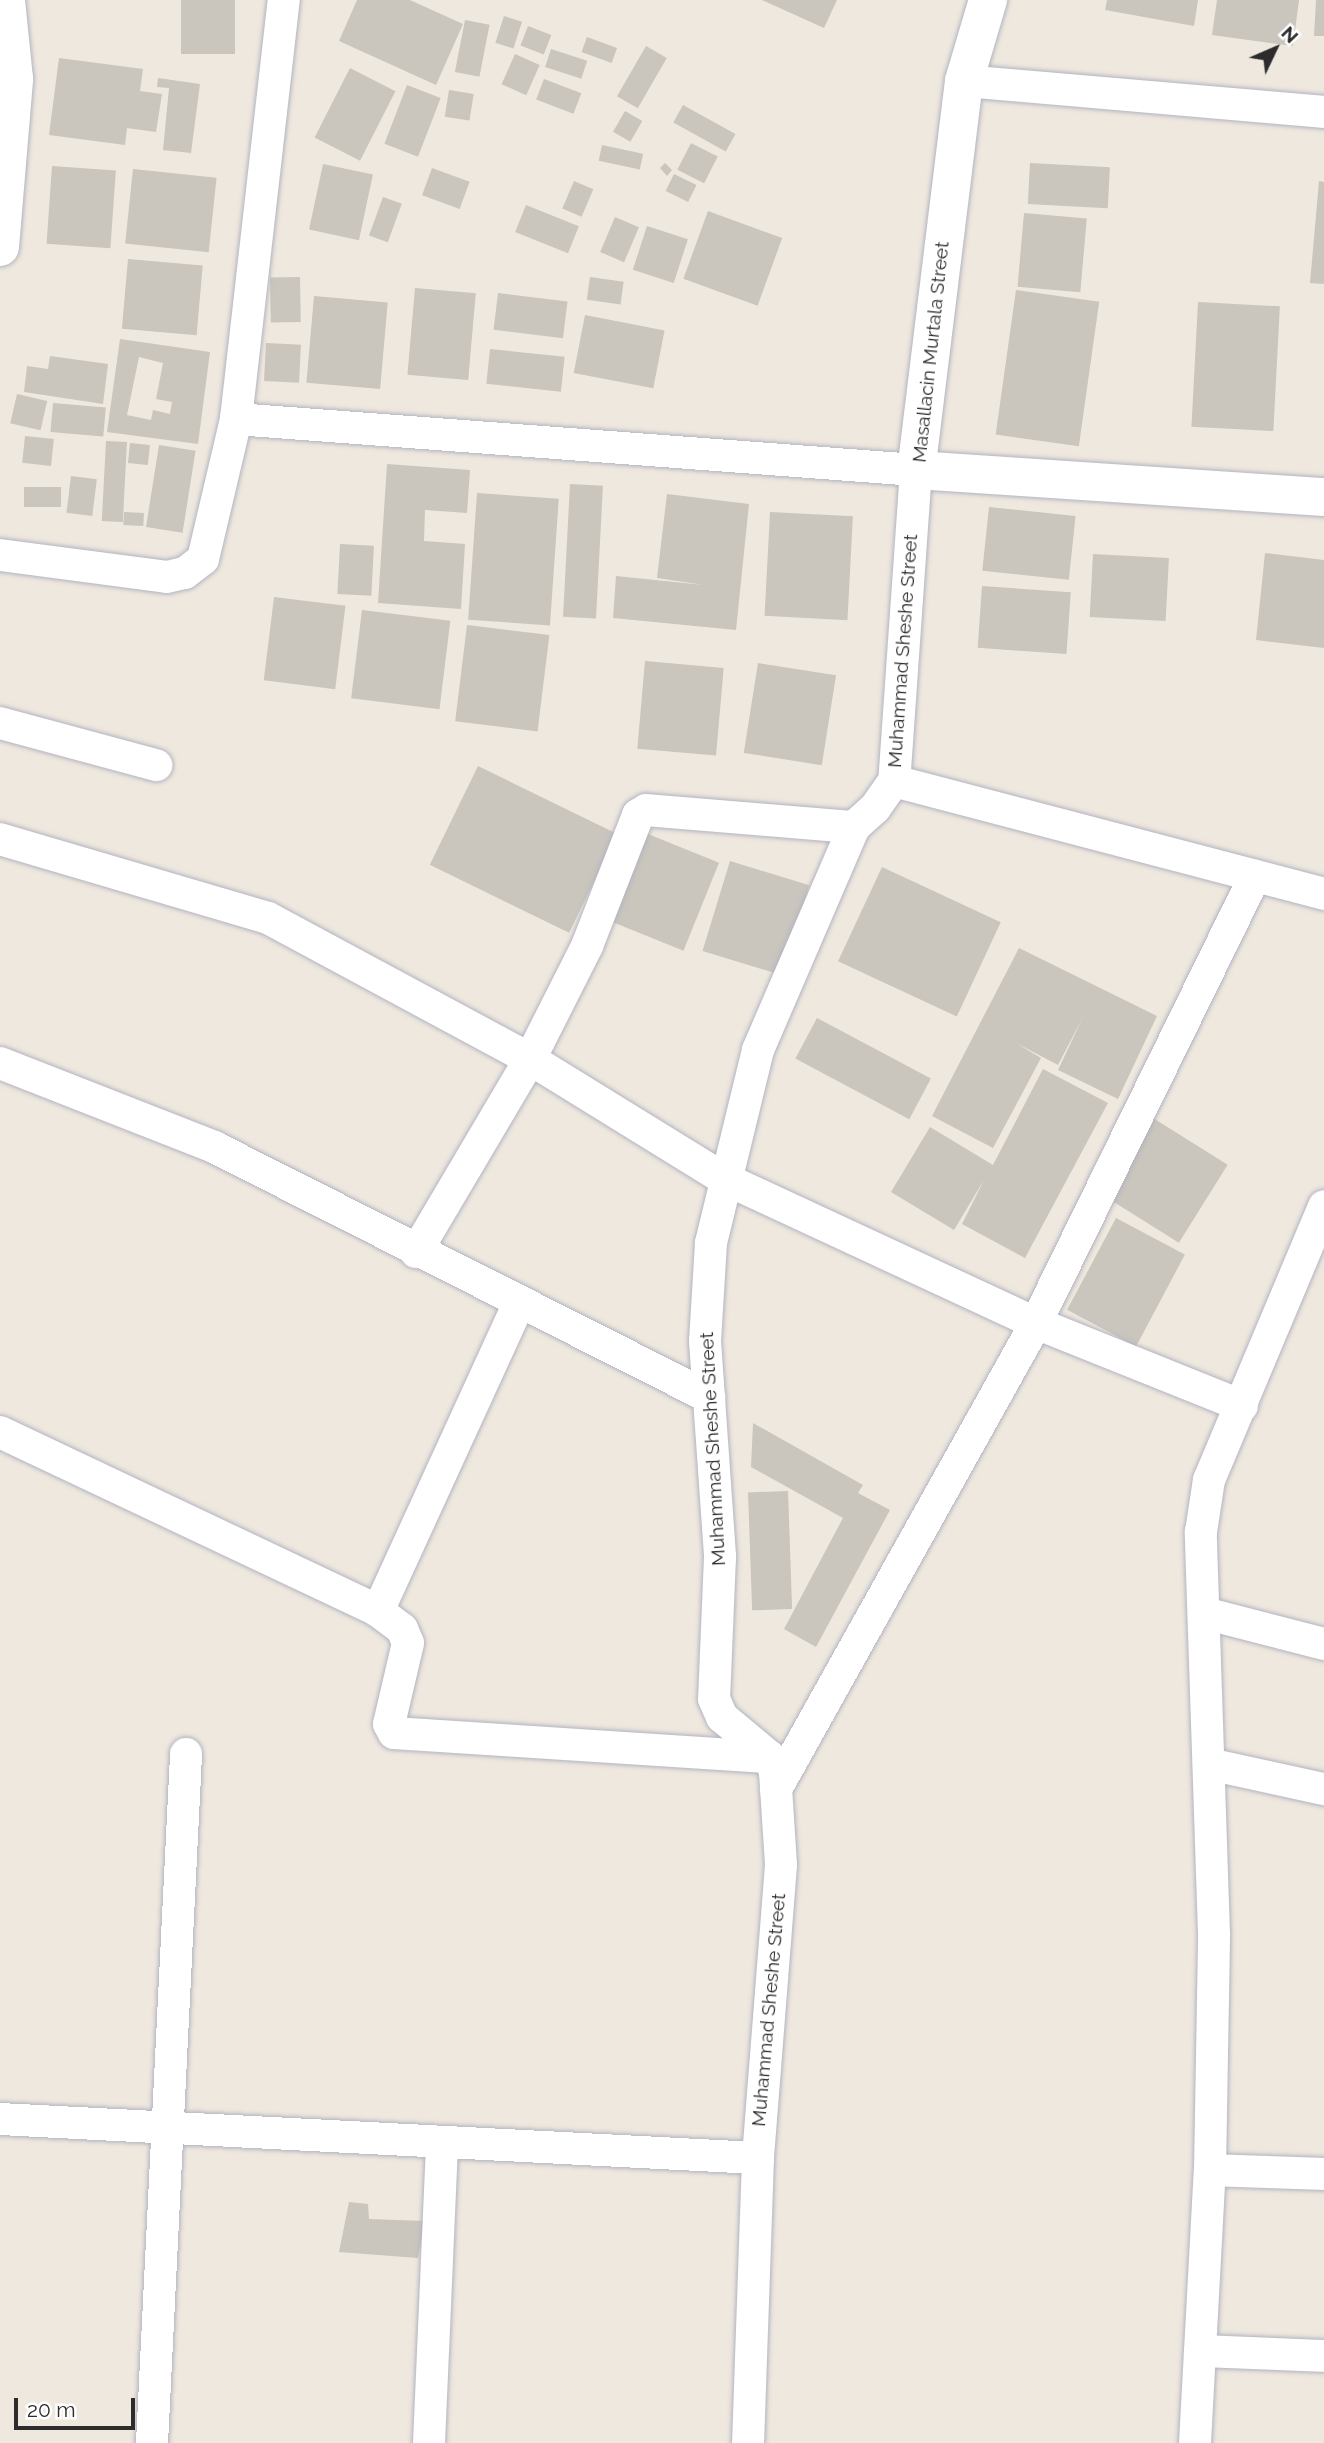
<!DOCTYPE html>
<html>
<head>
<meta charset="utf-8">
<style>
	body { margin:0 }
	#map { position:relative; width:1324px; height:2443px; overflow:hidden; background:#efe8de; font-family:Raleway,sans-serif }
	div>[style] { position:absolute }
	.building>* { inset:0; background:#cac5bd; transform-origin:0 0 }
	.roads { filter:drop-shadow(0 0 2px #b2b4c1) drop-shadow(0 0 2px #b2b4c1) }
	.street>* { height:32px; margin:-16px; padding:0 16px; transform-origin:16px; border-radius:16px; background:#fff }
	.secondary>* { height:38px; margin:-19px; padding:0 19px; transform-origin:19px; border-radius:19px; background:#fff }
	span { translate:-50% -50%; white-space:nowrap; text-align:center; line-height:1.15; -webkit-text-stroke:6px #fff; paint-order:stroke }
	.street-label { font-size:19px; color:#2c2c2c }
	.north { position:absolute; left:1240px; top:14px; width:70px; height:70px; -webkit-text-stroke:5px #fff; paint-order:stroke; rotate:46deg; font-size:19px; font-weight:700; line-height:28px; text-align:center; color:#2c2c2c }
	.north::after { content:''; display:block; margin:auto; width:24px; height:32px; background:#2c2c2c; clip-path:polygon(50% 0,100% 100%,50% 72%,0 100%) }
	.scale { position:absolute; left:14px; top:2398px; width:121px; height:32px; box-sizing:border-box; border:4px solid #2c2c2c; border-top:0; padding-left:9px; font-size:21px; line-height:24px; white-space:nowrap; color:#2c2c2c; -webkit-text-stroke:5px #fff; paint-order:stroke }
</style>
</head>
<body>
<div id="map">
	<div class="building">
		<i style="left:181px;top:0;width:54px;height:54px"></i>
		<i style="clip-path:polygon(357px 0,410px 0,463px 24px,436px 85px,339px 41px)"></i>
		<i style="clip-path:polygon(762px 0,837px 0,824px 28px)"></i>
		<i style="clip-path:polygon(1107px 0,1198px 0,1194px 26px,1105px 10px)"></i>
		<i style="clip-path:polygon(1217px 0,1299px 0,1293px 46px,1212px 35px)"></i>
		<i style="clip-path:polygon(1316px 0,1324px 0,1324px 36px,1314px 36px)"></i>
		<i style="left:504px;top:16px;width:19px;height:28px;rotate:18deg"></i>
		<i style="left:465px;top:20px;width:25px;height:53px;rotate:11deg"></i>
		<i style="left:528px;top:26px;width:25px;height:21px;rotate:21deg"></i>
		<i style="left:587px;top:37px;width:32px;height:16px;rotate:20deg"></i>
		<i style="left:646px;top:46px;width:24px;height:58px;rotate:30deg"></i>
		<i style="left:551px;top:49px;width:38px;height:19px;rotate:18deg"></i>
		<i style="left:515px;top:54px;width:27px;height:33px;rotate:24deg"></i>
		<i style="clip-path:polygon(59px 58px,143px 69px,140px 91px,162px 94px,156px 132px,127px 128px,125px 145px,49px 135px)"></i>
		<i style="left:350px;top:68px;width:51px;height:78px;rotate:27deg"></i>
		<i style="clip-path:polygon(158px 78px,200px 84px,191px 153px,163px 150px,169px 88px,157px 87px)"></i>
		<i style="left:544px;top:79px;width:40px;height:22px;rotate:21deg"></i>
		<i style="left:407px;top:85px;width:36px;height:63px;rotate:21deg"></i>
		<i style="left:449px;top:90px;width:25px;height:27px;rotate:9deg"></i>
		<i style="left:683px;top:105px;width:60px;height:20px;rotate:29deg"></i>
		<i style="left:625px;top:111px;width:20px;height:24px;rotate:30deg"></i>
		<i style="left:691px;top:143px;width:30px;height:30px;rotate:27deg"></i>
		<i style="left:602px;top:145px;width:42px;height:16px;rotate:12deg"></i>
		<i style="clip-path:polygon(665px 163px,672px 170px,667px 176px,660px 168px)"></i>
		<i style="left:1030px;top:163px;width:80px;height:41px;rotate:3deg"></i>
		<i style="left:323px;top:164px;width:51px;height:67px;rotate:12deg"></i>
		<i style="left:52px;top:166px;width:64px;height:78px;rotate:4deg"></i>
		<i style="left:432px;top:168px;width:40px;height:29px;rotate:20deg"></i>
		<i style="left:133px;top:169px;width:84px;height:75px;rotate:6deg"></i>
		<i style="left:674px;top:174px;width:25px;height:19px;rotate:26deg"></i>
		<i style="left:574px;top:181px;width:21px;height:30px;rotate:23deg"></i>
		<i style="clip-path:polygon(1319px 181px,1324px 182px,1324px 284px,1310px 283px)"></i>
		<i style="left:383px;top:197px;width:20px;height:41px;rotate:20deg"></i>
		<i style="left:526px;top:205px;width:57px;height:29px;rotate:22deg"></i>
		<i style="left:708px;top:211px;width:79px;height:72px;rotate:20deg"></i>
		<i style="left:1024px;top:213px;width:63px;height:74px;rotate:5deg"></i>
		<i style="left:615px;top:217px;width:26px;height:38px;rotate:23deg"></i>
		<i style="left:647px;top:226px;width:43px;height:46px;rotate:18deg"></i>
		<i style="left:128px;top:259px;width:75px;height:70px;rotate:5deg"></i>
		<i style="left:300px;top:277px;width:45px;height:30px;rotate:89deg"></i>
		<i style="left:590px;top:277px;width:34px;height:23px;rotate:8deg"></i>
		<i style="left:415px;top:288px;width:61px;height:87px;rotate:5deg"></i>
		<i style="left:1016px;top:290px;width:84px;height:146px;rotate:8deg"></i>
		<i style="left:498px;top:293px;width:70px;height:37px;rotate:7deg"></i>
		<i style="left:314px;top:296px;width:74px;height:87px;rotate:5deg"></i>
		<i style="left:1198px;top:302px;width:82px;height:125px;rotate:3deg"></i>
		<i style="left:585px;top:315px;width:81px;height:59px;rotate:11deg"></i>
		<i style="clip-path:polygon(evenodd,120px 339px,210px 352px,198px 444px,107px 432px,120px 339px,139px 357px,163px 363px,156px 399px,172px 402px,170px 414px,153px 410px,151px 420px,127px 415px,139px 357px)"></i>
		<i style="left:266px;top:343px;width:35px;height:38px;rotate:3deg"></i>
		<i style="left:490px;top:349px;width:75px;height:35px;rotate:6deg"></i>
		<i style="clip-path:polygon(50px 356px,108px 364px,103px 404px,24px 392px,27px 366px,48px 369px)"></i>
		<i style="left:17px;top:394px;width:31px;height:30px;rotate:13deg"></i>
		<i style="left:53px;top:403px;width:53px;height:29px;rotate:5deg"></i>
		<i style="left:25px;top:436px;width:29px;height:27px;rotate:6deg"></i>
		<i style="left:106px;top:441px;width:21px;height:80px;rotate:3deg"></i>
		<i style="left:130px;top:443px;width:20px;height:20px;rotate:6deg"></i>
		<i style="left:159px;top:445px;width:37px;height:83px;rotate:9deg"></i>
		<i style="clip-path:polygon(387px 464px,470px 470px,467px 513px,425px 510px,424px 541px,465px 544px,461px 609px,378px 603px)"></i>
		<i style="left:71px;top:476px;width:26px;height:37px;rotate:7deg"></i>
		<i style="left:570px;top:484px;width:33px;height:133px;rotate:3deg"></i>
		<i style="left:24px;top:487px;width:37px;height:20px"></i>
		<i style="left:477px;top:493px;width:82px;height:127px;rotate:4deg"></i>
		<i style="clip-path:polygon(667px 494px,749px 504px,736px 630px,613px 618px,616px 576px,704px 585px,657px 578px)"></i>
		<i style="left:989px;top:507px;width:87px;height:64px;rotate:6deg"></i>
		<i style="left:124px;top:512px;width:20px;height:13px;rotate:3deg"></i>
		<i style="left:770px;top:512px;width:83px;height:104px;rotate:3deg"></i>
		<i style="left:340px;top:544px;width:34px;height:50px;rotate:3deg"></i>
		<i style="clip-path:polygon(1265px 553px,1324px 560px,1324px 648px,1256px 640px)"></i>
		<i style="left:1093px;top:554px;width:76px;height:63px;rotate:3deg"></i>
		<i style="left:982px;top:586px;width:89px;height:62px;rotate:4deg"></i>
		<i style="left:274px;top:597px;width:72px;height:84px;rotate:7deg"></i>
		<i style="left:362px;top:610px;width:89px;height:89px;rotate:7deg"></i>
		<i style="left:467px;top:625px;width:83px;height:97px;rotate:7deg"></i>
		<i style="left:645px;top:661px;width:79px;height:88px;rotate:5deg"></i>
		<i style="left:758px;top:663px;width:79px;height:91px;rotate:9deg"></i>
		<i style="left:478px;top:766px;width:155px;height:110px;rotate:26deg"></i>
		<i style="left:643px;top:832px;width:82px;height:95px;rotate:22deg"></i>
		<i style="left:730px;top:861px;width:83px;height:94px;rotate:17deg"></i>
		<i style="left:882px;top:867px;width:131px;height:104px;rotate:25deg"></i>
		<i style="clip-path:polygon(1019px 948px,1157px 1016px,1118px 1099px,1058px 1070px,1083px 1017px,1058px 1065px,1016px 1043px,1041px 1058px,993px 1148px,932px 1116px)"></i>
		<i style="left:817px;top:1018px;width:129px;height:46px;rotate:28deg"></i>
		<i style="clip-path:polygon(1043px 1069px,1108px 1103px,1025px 1258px,962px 1224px,984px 1180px,954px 1230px,891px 1192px,930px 1127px,993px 1165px)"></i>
		<i style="left:1153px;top:1118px;width:88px;height:92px;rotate:32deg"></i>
		<i style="left:1116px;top:1218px;width:78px;height:104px;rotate:28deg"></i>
		<i style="clip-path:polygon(753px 1423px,863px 1485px,858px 1493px,890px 1510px,816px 1647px,784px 1629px,843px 1518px,751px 1467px)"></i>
		<i style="left:788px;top:1491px;width:118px;height:40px;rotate:88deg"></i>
		<i style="clip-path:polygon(349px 2202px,368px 2204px,369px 2219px,425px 2221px,418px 2258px,339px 2252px)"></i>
	</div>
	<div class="roads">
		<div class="street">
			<i style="left:964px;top:81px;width:361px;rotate:4.9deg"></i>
			<i style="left:236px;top:419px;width:682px;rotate:4.29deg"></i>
			<i style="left:916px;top:470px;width:312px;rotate:94deg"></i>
			<i style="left:894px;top:781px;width:33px;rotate:125deg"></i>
			<i style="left:875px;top:808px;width:28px;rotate:138deg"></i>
			<i style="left:854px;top:827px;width:243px;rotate:113.3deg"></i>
			<i style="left:758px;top:1050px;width:199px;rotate:103.7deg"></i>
			<i style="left:711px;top:1243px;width:98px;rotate:93.5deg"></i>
			<i style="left:705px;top:1341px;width:217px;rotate:86deg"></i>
			<i style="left:720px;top:1557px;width:142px;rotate:92.4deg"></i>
			<i style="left:714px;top:1699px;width:20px;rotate:66deg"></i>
			<i style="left:722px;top:1717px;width:62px;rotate:39.8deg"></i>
			<i style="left:770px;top:1757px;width:16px;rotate:72deg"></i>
			<i style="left:775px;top:1772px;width:93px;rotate:86.3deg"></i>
			<i style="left:781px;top:1865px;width:294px;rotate:94.5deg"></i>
			<i style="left:758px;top:2158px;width:285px;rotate:92deg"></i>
			<i style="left:0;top:555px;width:168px;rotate:7.5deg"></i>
			<i style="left:167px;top:577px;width:18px;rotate:-13deg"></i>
			<i style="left:185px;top:573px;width:23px;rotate:-38deg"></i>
			<i style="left:203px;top:559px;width:144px;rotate:-76.7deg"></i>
			<i style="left:236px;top:419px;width:422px;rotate:-83.5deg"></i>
			<i style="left:0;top:723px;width:162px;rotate:15.1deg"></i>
			<i style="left:894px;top:781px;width:445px;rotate:14.7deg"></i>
			<i style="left:0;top:839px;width:279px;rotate:16.4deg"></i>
			<i style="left:268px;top:918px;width:298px;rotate:28.3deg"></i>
			<i style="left:530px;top:1059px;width:227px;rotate:31.7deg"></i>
			<i style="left:723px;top:1178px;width:345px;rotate:24.9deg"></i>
			<i style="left:1036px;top:1323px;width:222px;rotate:21.9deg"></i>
			<i style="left:0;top:1063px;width:230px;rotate:21.4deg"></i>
			<i style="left:214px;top:1147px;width:555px;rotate:26.8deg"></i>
			<i style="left:416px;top:1252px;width:224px;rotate:-59.4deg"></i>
			<i style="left:530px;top:1059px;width:127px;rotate:-63.2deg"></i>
			<i style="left:587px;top:946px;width:141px;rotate:-68.7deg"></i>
			<i style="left:638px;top:815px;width:9px;rotate:-32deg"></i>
			<i style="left:646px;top:810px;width:209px;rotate:4.7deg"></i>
			<i style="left:0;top:1432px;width:418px;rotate:25.3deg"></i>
			<i style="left:378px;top:1611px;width:30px;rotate:37deg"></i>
			<i style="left:402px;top:1629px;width:15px;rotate:67deg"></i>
			<i style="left:408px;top:1643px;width:83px;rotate:103.2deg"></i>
			<i style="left:389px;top:1724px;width:10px;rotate:61deg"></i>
			<i style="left:394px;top:1733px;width:377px;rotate:3.7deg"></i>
			<i style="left:378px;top:1611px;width:339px;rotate:-65.4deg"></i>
			<i style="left:1204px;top:1613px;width:124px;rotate:14.5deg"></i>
			<i style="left:1209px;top:1764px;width:118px;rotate:12.3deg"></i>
			<i style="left:776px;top:1789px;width:534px;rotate:-60.84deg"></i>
			<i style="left:1036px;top:1323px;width:498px;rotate:-63.9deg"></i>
			<i style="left:0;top:2119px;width:759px;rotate:2.95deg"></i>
			<i style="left:1210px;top:2170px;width:114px;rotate:2deg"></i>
			<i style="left:1200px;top:2351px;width:124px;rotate:2.3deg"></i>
			<i style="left:152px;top:2443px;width:690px;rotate:-87.17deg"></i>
			<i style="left:429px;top:2443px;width:301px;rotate:-87.5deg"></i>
			<i style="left:1195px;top:2443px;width:273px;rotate:-86.9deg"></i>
			<i style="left:1210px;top:2170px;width:236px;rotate:-89deg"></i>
			<i style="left:1214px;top:1934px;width:402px;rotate:-91.9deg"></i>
			<i style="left:1201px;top:1532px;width:53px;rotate:-81.3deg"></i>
			<i style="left:1209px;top:1480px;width:297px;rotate:-67.2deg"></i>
		</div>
		<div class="secondary">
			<i style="left:988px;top:0;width:84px;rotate:106.5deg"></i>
			<i style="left:964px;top:81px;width:392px;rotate:97deg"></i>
			<i style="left:916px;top:470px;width:409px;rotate:3.8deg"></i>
			<i style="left:0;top:247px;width:169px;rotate:-85.2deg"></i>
			<i style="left:14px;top:79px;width:79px;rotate:-95.8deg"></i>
		</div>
	</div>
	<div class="street-label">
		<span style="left:931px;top:352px;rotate:-84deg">Masallacin Murtala Street</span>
		<span style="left:903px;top:651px;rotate:-86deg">Muhammad Sheshe Street</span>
		<span style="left:713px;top:1449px;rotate:-93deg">Muhammad Sheshe Street</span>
		<span style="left:769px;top:2010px;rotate:-85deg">Muhammad Sheshe Street</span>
	</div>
	<div class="north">N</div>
	<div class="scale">20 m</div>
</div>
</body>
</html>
